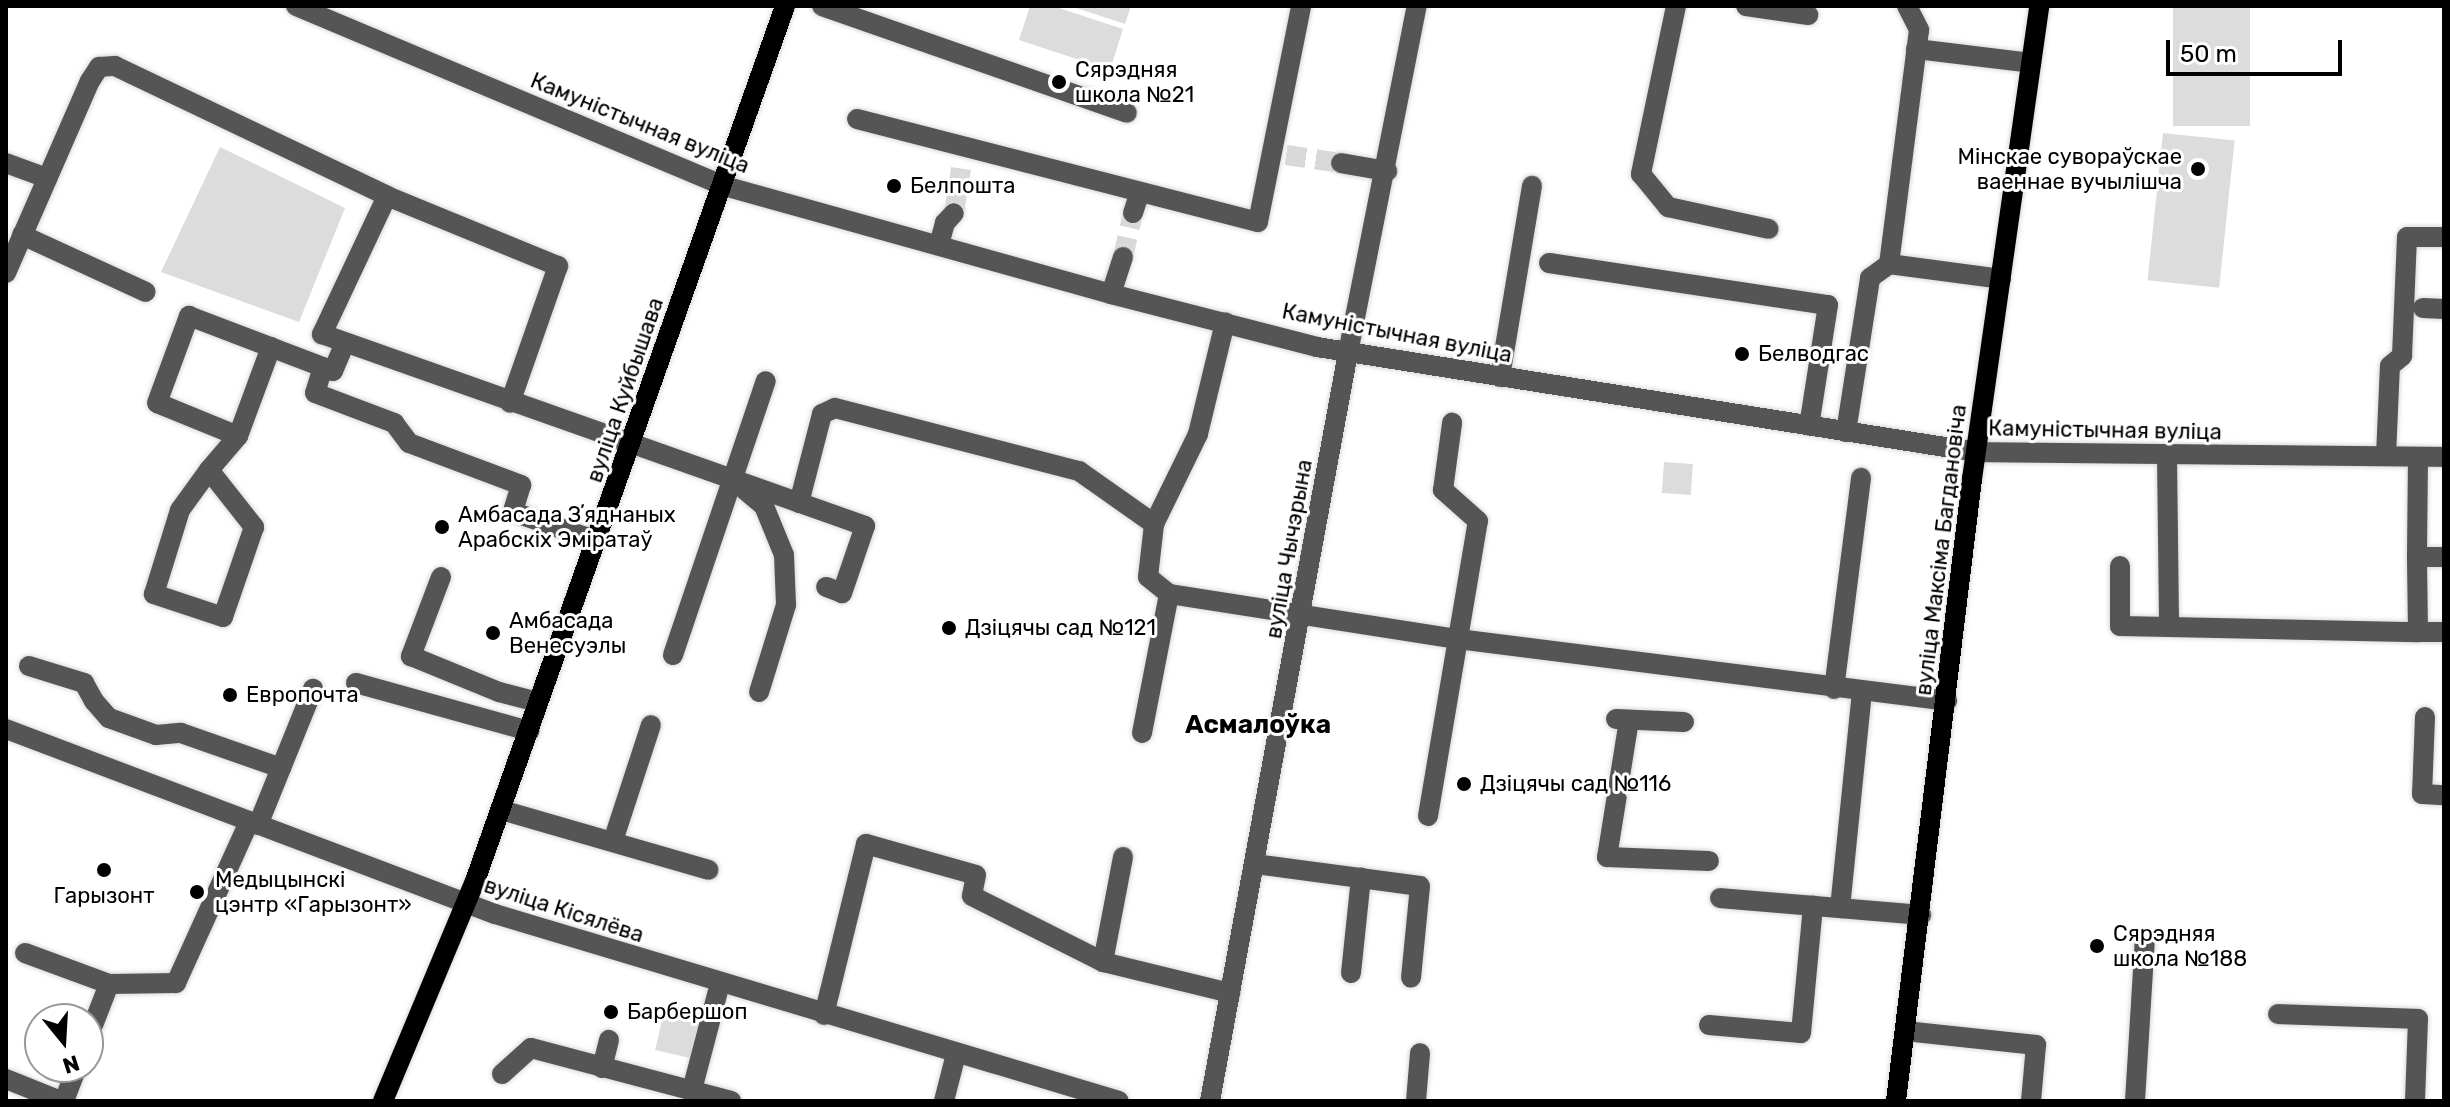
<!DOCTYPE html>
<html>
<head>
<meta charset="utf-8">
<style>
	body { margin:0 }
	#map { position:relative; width:2450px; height:1107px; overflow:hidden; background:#fff; font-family:Rubik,sans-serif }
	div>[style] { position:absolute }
	.green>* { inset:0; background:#dcdcdc; transform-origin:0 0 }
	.minor-tunnel>* { height:20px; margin-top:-10px; transform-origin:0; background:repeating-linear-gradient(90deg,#d9d9d9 0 20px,transparent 0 30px) }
	.roads { filter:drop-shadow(0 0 2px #dbdbdb) drop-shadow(0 0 2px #dbdbdb) }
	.minor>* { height:20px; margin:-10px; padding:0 10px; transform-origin:10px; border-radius:10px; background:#555 }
	.major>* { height:20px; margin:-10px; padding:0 10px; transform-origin:10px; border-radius:10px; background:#000 }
	.dots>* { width:22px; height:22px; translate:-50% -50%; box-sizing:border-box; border:4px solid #fff; border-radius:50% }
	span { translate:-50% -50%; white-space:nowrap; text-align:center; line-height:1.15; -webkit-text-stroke:6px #fff; paint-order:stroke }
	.poi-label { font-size:22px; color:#000 }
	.left { translate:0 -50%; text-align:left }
	.right { translate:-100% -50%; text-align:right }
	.street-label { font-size:22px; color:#000 }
	.quarter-label { font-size:26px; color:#000; font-weight:700 }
	.frame { position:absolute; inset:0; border:8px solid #000; pointer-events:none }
	.north { position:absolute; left:24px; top:1003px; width:80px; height:80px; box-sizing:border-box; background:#fff; border:2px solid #999; border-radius:50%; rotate:162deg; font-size:22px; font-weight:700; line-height:32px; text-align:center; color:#000 }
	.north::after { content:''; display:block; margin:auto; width:28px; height:36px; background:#000; clip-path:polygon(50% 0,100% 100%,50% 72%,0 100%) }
	.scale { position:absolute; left:2166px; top:40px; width:176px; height:36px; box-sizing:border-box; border:4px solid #000; border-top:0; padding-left:10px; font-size:24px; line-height:28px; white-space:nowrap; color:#000; -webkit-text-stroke:6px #fff; paint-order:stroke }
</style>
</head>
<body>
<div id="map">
	<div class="green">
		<i style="clip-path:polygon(1030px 6px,1053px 6px,1123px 29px,1110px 70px,1019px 40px)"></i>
		<i style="clip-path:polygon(1070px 6px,1131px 6px,1125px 24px)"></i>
		<i style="left:2173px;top:6px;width:77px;height:120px"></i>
		<i style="left:2163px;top:133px;width:72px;height:148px;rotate:6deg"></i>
		<i style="clip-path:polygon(220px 147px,345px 208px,299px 322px,161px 272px)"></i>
		<i style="left:1664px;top:462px;width:29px;height:31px;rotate:4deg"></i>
		<i style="left:663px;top:1016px;width:40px;height:35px;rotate:13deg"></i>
	</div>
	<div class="minor-tunnel">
		<i style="left:1286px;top:155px;width:56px;rotate:8.3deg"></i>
		<i style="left:954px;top:213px;width:45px;rotate:-81deg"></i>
		<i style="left:1123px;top:257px;width:45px;rotate:-77.2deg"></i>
	</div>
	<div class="roads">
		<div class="minor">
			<i style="left:296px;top:6px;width:461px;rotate:22.8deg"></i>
			<i style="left:721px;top:185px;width:405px;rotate:15.6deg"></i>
			<i style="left:1111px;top:294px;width:213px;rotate:14.4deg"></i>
			<i style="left:1317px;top:347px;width:667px;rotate:9.05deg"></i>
			<i style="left:1976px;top:452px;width:468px;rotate:0.6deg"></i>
			<i style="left:822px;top:6px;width:323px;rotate:19.3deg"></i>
			<i style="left:1676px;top:6px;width:172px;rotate:101.8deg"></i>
			<i style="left:1641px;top:174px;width:43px;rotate:50.7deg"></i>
			<i style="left:1668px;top:207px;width:103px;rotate:12.3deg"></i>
			<i style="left:1746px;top:6px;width:63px;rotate:8.3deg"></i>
			<i style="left:1907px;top:6px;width:27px;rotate:63deg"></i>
			<i style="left:1919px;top:30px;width:236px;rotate:97.3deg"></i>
			<i style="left:1889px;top:264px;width:113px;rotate:7.6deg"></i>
			<i style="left:1916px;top:49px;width:116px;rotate:6.9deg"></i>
			<i style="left:857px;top:119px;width:414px;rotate:14.4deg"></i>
			<i style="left:1258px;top:222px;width:220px;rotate:-78.7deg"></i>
			<i style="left:6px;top:163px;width:44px;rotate:20.1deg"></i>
			<i style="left:1341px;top:163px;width:47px;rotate:9.9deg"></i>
			<i style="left:387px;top:196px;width:153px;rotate:115.2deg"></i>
			<i style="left:322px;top:334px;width:576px;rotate:19.47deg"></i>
			<i style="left:865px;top:526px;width:71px;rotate:108.9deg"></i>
			<i style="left:842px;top:593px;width:17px;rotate:-159deg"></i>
			<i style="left:1133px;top:213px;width:20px;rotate:-72deg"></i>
			<i style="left:22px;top:235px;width:136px;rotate:24.7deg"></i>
			<i style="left:939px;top:245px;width:23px;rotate:-75deg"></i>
			<i style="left:945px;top:223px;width:13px;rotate:-48deg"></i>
			<i style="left:1549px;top:263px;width:282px;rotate:8.6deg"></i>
			<i style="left:1828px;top:305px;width:122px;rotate:98.9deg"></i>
			<i style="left:6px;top:273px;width:210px;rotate:-66.4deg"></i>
			<i style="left:90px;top:81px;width:17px;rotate:-57deg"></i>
			<i style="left:99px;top:67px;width:16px;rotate:-4deg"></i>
			<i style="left:115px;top:66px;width:301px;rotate:25.5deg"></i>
			<i style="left:387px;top:196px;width:185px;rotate:22.3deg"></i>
			<i style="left:558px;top:266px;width:145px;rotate:109.3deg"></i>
			<i style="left:1111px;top:294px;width:39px;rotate:-72deg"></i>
			<i style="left:2423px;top:308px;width:21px;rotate:3deg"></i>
			<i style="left:271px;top:347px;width:95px;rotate:110.3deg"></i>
			<i style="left:238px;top:436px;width:87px;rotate:-157.8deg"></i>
			<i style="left:157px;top:403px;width:93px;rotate:-69.8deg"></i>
			<i style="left:189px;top:316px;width:154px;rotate:20.9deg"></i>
			<i style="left:333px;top:371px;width:30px;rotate:-67deg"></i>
			<i style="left:323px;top:367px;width:27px;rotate:107deg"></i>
			<i style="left:315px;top:393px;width:85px;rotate:20.8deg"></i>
			<i style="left:394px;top:423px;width:25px;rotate:53deg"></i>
			<i style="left:409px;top:443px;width:120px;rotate:20.6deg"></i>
			<i style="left:521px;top:485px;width:28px;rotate:107deg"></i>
			<i style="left:513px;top:512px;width:89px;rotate:19deg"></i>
			<i style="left:1500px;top:377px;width:194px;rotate:-80.5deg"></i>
			<i style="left:1846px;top:432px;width:156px;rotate:-81.1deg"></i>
			<i style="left:1870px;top:278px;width:24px;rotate:-36deg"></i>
			<i style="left:2167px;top:456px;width:171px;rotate:89.3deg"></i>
			<i style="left:2169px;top:627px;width:249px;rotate:1.2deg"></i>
			<i style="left:2418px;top:632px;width:75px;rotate:-90.8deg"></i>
			<i style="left:2386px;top:456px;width:90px;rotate:-87.5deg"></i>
			<i style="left:2390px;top:366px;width:16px;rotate:-40deg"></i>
			<i style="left:2402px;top:356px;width:119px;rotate:-87.6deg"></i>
			<i style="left:2407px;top:237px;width:37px"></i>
			<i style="left:2418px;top:457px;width:100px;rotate:90.6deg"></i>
			<i style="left:2417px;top:557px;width:27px"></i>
			<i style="left:209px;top:470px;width:73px;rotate:51.7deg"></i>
			<i style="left:254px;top:527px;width:95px;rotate:109deg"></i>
			<i style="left:223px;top:617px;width:73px;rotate:-161.6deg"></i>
			<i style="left:154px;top:594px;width:88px;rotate:-72.8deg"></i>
			<i style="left:180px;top:510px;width:49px;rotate:-54.1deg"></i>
			<i style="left:209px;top:470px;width:45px;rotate:-49.5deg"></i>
			<i style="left:745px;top:490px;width:25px;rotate:40deg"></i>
			<i style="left:764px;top:506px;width:53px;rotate:67.8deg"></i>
			<i style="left:784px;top:555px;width:50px;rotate:87.7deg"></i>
			<i style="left:786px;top:605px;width:91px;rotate:107.2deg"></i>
			<i style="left:799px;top:503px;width:92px;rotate:-75.5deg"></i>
			<i style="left:822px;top:414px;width:14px;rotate:-25deg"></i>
			<i style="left:835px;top:408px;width:252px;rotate:14.5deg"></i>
			<i style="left:1079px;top:471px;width:92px;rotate:35.2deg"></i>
			<i style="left:2120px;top:566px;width:60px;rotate:90deg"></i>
			<i style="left:2120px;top:626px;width:49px;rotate:1.2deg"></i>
			<i style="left:441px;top:577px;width:85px;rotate:110.8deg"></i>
			<i style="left:411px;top:656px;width:95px;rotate:22.2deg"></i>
			<i style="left:499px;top:692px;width:40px;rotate:14.4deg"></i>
			<i style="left:1169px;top:594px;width:292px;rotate:8.9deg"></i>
			<i style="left:1458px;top:639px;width:493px;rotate:7.2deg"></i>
			<i style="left:2418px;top:632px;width:26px"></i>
			<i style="left:673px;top:655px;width:289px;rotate:-71.3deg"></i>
			<i style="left:29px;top:666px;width:58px;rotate:17.2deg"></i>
			<i style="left:84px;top:683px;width:21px;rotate:61deg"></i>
			<i style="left:94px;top:701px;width:23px;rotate:49deg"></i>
			<i style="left:109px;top:718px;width:50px;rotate:19.9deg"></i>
			<i style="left:156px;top:735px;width:25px;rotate:-5deg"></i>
			<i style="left:181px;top:733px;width:106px;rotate:19.3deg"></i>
			<i style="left:356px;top:683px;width:180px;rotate:15.5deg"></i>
			<i style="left:1834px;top:689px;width:213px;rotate:-82.7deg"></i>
			<i style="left:2425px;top:717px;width:77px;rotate:92.2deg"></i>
			<i style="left:2422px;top:794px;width:22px;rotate:3deg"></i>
			<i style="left:1616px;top:719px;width:68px;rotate:2.5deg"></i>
			<i style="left:1629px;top:720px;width:139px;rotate:99.1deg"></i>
			<i style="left:1607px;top:857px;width:102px;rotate:2.2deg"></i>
			<i style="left:6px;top:729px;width:523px;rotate:20.72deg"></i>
			<i style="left:495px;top:914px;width:651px;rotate:16.68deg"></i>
			<i style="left:1142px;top:733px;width:142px;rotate:-79deg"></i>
			<i style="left:1169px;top:594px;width:27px;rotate:-141deg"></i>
			<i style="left:1148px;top:577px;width:53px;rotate:-83.5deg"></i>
			<i style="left:1154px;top:524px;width:100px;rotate:-63.9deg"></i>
			<i style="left:1198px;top:434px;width:115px;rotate:-76.4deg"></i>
			<i style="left:501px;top:810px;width:216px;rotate:16.1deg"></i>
			<i style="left:1428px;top:816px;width:299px;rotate:-80.4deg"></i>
			<i style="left:1478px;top:521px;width:47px;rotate:-138.5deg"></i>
			<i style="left:1443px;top:490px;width:68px;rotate:-82.3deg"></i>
			<i style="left:258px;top:825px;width:147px;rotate:-68deg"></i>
			<i style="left:613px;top:841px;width:122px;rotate:-71.9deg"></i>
			<i style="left:1255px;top:864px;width:166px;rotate:7.6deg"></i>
			<i style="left:1420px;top:886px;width:92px;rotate:95.6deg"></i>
			<i style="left:1720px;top:898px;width:202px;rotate:4.8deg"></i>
			<i style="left:1840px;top:908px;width:217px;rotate:-84.2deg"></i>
			<i style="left:25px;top:953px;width:90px;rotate:20.3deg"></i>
			<i style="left:109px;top:984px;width:67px;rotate:-0.9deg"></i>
			<i style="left:176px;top:983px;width:177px;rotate:-65.6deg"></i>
			<i style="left:1103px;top:962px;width:107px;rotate:-79.2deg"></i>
			<i style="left:1351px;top:973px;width:96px;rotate:-84deg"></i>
			<i style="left:2278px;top:1014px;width:140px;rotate:2deg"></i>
			<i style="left:2418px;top:1019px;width:82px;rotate:92.1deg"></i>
			<i style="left:824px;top:1015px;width:176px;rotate:-76.2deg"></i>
			<i style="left:866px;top:844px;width:114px;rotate:15.7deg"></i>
			<i style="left:976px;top:875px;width:21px;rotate:101deg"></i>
			<i style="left:972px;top:896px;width:147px;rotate:26.7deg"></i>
			<i style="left:1103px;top:962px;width:131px;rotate:13.7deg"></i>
			<i style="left:1709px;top:1025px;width:92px;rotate:5deg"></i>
			<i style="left:1801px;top:1033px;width:128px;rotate:-84.6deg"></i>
			<i style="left:1905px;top:1031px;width:132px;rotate:6.1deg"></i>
			<i style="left:2036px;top:1045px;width:56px;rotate:95.1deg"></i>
			<i style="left:88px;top:1038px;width:58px;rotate:-68.7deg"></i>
			<i style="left:602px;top:1068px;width:29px;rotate:-76deg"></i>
			<i style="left:502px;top:1074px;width:39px;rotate:-42deg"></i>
			<i style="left:531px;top:1048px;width:207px;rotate:14.8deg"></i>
			<i style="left:6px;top:1079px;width:59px;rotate:21.8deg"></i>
			<i style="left:64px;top:1101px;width:36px;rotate:-69deg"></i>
			<i style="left:695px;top:1101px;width:11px;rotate:-105deg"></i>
			<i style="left:692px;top:1090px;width:111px;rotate:-75.3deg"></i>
			<i style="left:944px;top:1101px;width:49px;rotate:-75.7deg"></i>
			<i style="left:1210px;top:1101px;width:761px;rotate:-79.55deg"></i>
			<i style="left:1348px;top:353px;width:354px;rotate:-78.8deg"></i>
			<i style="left:1416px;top:1101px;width:48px;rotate:-85.2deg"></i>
			<i style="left:2135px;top:1101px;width:162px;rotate:-86.5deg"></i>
		</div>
		<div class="major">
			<i style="left:383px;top:1101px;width:238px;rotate:-67.3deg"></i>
			<i style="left:475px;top:881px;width:928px;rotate:-70.49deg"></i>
			<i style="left:1896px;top:1101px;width:627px;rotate:-83.03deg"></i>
			<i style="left:1972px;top:479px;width:478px;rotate:-81.9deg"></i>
		</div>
	</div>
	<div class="dots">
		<i style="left:1059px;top:82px;background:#000"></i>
		<i style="left:2198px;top:169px;background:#000"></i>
		<i style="left:894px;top:186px;background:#000"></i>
		<i style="left:1742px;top:354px;background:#000"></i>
		<i style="left:442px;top:527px;background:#000"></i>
		<i style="left:949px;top:628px;background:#000"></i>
		<i style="left:493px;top:633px;background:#000"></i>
		<i style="left:230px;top:695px;background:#000"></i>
		<i style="left:1464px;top:784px;background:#000"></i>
		<i style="left:104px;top:870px;background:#000"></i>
		<i style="left:197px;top:892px;background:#000"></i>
		<i style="left:2097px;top:946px;background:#000"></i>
		<i style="left:611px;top:1012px;background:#000"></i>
	</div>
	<div class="poi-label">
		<span class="left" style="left:1075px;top:82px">Сярэдняя<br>школа №21</span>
		<span class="right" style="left:2182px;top:169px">Мінскае сувораўскае<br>ваеннае вучылішча</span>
		<span class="left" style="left:910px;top:186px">Белпошта</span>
		<span class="left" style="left:1758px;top:354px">Белводгас</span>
		<span class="left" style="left:458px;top:527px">Амбасада Зʼяднаных<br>Арабскіх Эміратаў</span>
		<span class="left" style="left:509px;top:633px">Амбасада<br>Венесуэлы</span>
		<span class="left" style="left:965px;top:628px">Дзіцячы сад №121</span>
		<span class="left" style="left:246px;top:695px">Европочта</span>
		<span class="left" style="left:1480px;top:784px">Дзіцячы сад №116</span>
		<span class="left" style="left:215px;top:892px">Медыцынскі<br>цэнтр «Гарызонт»</span>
		<span style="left:104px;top:896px">Гарызонт</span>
		<span class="left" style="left:2113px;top:946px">Сярэдняя<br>школа №188</span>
		<span class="left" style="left:627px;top:1012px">Барбершоп</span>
	</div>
	<div class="street-label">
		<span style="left:640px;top:123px;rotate:22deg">Камуністычная вуліца</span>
		<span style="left:1397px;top:333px;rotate:11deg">Камуністычная вуліца</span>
		<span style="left:625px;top:390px;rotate:-71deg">вуліца Куйбышава</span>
		<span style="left:2105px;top:430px;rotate:1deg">Камуністычная вуліца</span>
		<span style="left:1289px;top:549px;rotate:-80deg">вуліца Чычэрына</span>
		<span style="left:1941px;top:550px;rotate:-83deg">вуліца Максіма Багдановіча</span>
		<span style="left:564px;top:910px;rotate:18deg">вуліца Кісялёва</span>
	</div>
	<div class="quarter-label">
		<span style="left:1258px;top:725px">Асмалоўка</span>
	</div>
	<div class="frame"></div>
	<div class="north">N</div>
	<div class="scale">50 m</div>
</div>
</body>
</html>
